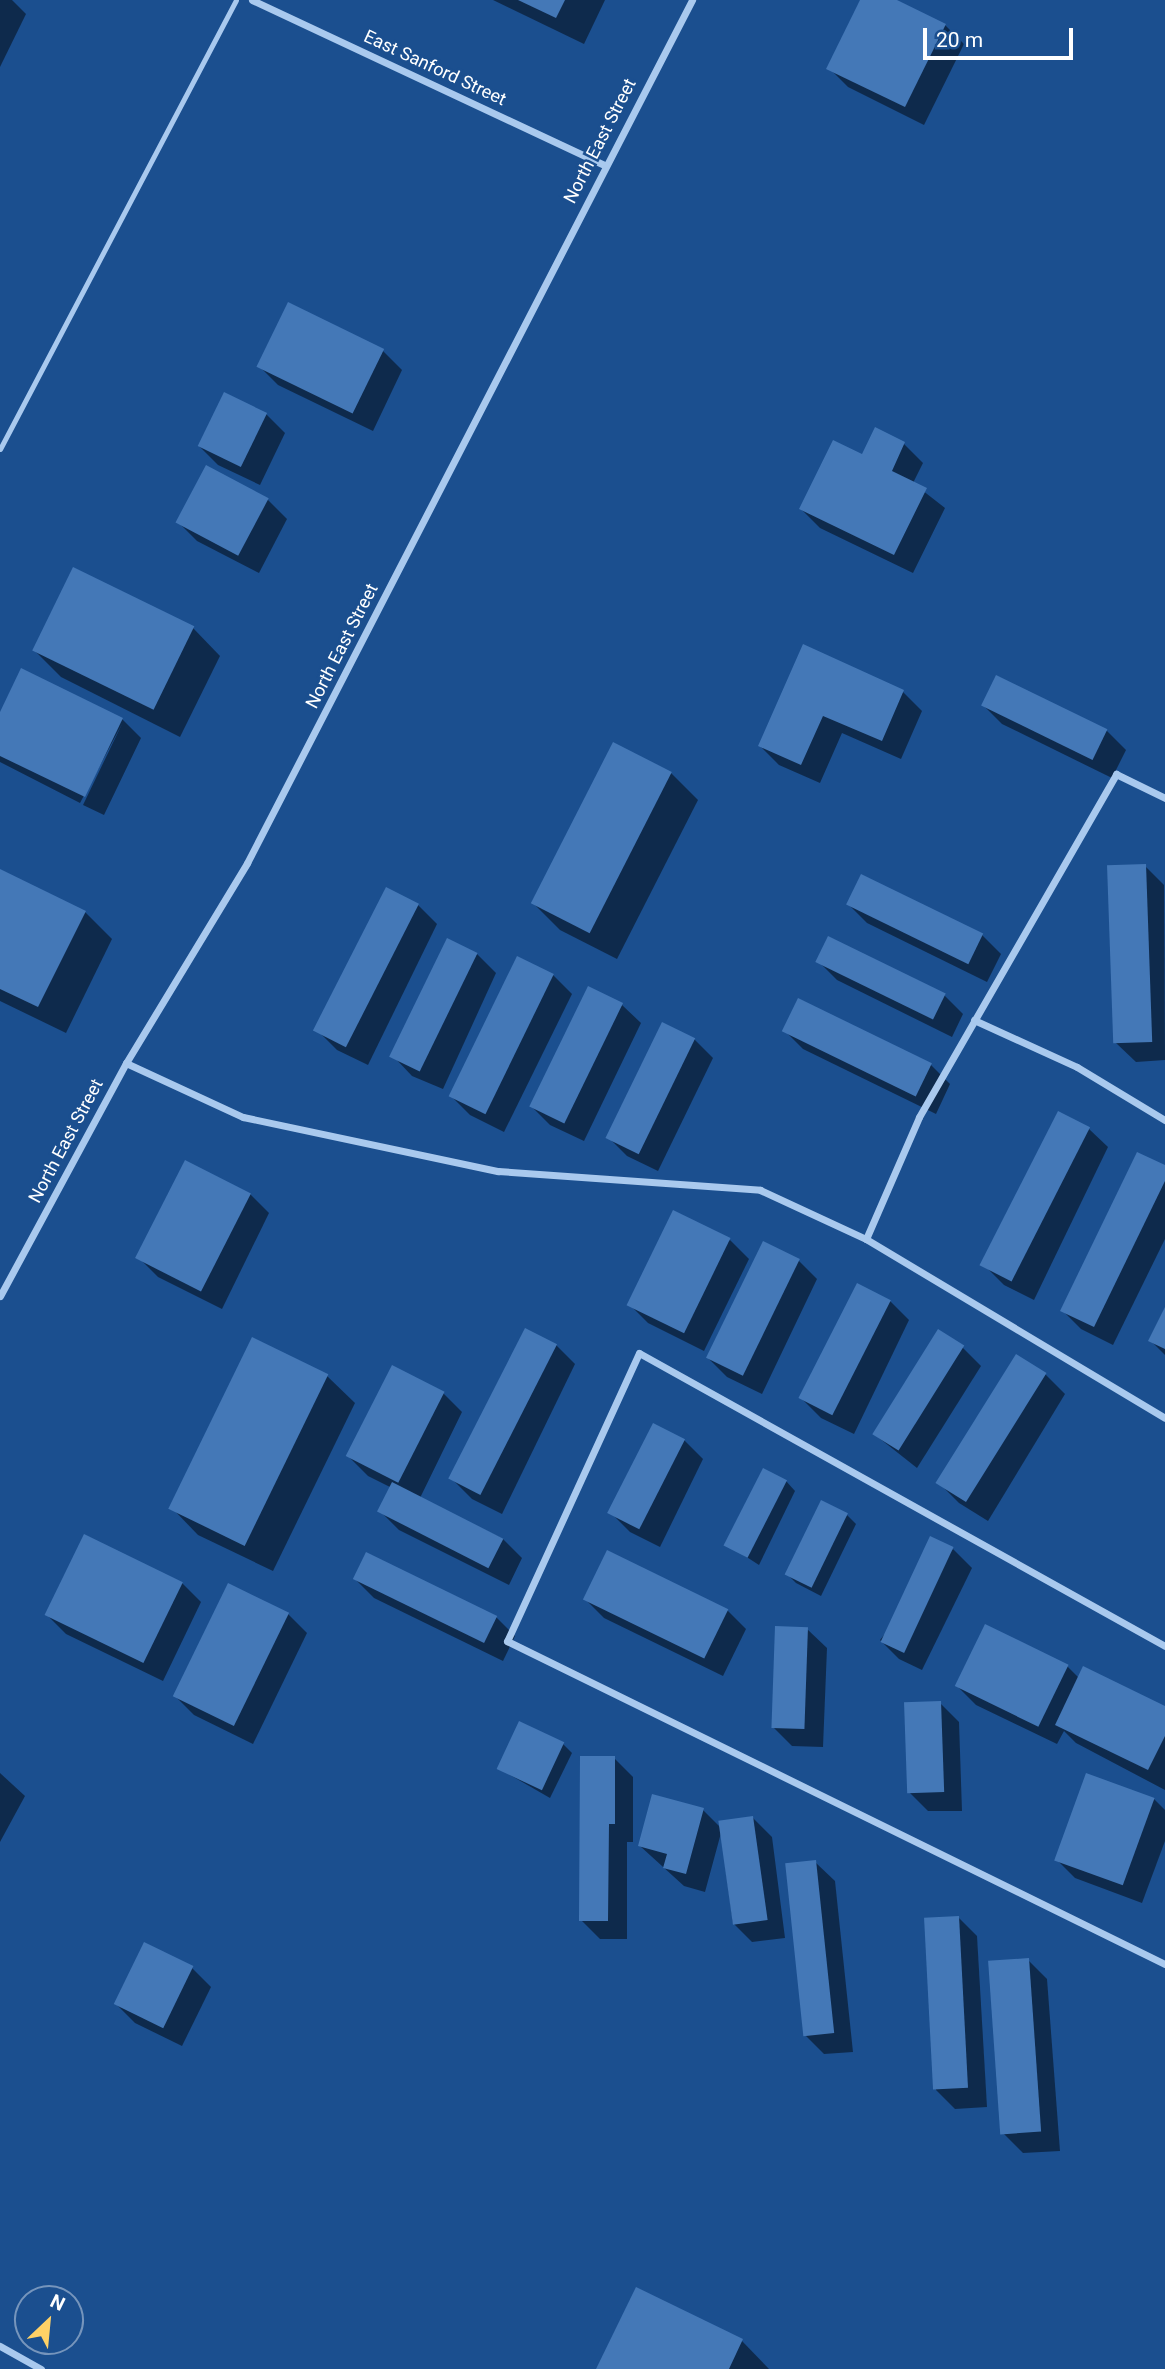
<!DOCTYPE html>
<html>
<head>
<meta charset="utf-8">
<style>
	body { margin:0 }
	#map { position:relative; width:1165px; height:2369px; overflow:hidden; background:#1b4f8f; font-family:Roboto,sans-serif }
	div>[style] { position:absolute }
	.shadow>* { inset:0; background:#0007 }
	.building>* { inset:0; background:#4478b7; transform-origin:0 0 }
	.service>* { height:5px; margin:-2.5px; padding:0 2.5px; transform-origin:2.5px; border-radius:2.5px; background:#a9c9ee }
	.minor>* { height:7px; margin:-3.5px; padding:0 3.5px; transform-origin:3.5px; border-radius:3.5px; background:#a9c9ee }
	span { translate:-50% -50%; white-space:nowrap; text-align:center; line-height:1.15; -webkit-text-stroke:5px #1b4f8f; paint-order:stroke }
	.street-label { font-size:18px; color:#fff }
	.north { position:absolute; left:14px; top:2285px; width:70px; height:70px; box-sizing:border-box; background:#1b4f8f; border:2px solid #7695bc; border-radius:50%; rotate:26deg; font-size:19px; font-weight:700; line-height:28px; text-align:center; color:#fff }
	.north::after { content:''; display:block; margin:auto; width:24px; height:32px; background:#ffd166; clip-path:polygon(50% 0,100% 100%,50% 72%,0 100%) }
	.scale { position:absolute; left:923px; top:28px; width:150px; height:32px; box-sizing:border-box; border:4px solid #fff; border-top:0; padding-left:9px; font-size:21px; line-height:24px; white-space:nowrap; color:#fff; -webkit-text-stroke:5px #1b4f8f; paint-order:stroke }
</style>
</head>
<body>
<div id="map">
	<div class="shadow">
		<i style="clip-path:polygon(0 0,12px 0,26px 14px,0 67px)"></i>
		<i style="clip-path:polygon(493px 0,605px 0,584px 44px)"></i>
		<i style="clip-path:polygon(862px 0,893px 0,945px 25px,964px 44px,924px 125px,848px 87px,829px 68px)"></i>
		<i style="clip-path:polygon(288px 305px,383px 351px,402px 370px,373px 431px,278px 385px,259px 366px)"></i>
		<i style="clip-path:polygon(266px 414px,285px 433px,260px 485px,218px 465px,199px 446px)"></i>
		<i style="clip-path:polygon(876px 430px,904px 444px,923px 463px,913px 483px,945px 508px,913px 573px,820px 528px,801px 509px,863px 457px)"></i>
		<i style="clip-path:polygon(206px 468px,268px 500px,287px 519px,259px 573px,197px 541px,178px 522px)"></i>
		<i style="clip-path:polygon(193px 628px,220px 656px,180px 737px,61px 677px,34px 650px)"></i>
		<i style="clip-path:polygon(804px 647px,903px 692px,922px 711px,901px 759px,842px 733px,820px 783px,779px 765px,760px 746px)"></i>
		<i style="clip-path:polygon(983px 705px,1107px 731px,1126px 750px,1112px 778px,1002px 724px)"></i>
		<i style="clip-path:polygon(0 716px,122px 719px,141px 738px,104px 815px,83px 805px,122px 724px,80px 803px,0 762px)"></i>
		<i style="clip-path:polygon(671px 773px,698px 800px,617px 959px,560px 930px,533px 903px)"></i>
		<i style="clip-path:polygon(1145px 866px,1164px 885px,1165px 1060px,1136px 1062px,1116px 1043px)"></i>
		<i style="clip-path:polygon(0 871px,85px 912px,112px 939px,66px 1033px,0 1001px)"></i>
		<i style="clip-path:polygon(848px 904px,982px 935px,1001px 954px,987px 982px,867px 923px)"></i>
		<i style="clip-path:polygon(418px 905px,437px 924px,368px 1065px,337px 1050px,318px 1031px)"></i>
		<i style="clip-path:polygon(477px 954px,496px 973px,443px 1089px,412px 1076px,394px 1057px)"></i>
		<i style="clip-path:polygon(818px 961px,944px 995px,963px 1014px,952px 1037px,837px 980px)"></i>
		<i style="clip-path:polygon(553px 975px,572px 994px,504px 1132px,470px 1115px,451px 1096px)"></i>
		<i style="clip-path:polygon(622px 1005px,641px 1023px,584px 1141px,550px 1125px,531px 1106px)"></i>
		<i style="clip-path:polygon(784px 1030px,931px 1065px,950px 1084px,936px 1114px,803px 1049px)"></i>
		<i style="clip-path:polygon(694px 1039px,713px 1058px,658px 1171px,627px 1156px,608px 1137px)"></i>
		<i style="clip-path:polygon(1059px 1114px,1089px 1129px,1108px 1147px,1034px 1300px,1004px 1285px,985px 1266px)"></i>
		<i style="clip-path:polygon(1165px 1167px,1165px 1239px,1113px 1345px,1081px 1329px,1062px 1310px)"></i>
		<i style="clip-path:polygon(250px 1194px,269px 1213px,222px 1309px,158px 1277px,139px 1258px)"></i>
		<i style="clip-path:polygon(730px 1240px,749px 1259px,704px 1351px,648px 1323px,629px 1304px)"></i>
		<i style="clip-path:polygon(798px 1260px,817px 1279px,762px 1394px,727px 1377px,708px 1358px)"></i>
		<i style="clip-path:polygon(890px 1301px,909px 1320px,854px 1434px,821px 1418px,802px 1399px)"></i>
		<i style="clip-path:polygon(1165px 1311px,1165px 1355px,1151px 1341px)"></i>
		<i style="clip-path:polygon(253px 1339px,327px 1376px,355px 1403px,273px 1571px,198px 1535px,171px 1507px)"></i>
		<i style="clip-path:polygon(556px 1345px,575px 1364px,502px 1514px,472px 1499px,453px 1480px)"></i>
		<i style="clip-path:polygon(962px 1347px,981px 1366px,917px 1468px,874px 1434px)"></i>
		<i style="clip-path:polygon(1017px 1357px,1046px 1375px,1065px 1394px,988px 1521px,959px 1503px,940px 1484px)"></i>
		<i style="clip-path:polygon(443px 1393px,462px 1412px,420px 1498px,503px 1539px,522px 1558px,509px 1585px,399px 1530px,380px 1511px,392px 1488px,368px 1476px,349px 1457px)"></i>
		<i style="clip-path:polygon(684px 1440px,703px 1459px,660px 1547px,630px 1532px,611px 1513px)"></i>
		<i style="clip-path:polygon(786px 1481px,795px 1491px,759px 1565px,728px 1545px)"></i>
		<i style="clip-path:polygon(847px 1515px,856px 1524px,821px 1596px,796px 1583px,787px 1574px)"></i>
		<i style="clip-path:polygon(953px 1549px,972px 1568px,922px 1670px,899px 1659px,880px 1640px)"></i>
		<i style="clip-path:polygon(355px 1579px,496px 1617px,515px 1636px,503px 1661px,374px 1598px)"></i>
		<i style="clip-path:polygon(182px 1583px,201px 1602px,163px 1681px,66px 1634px,47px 1615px)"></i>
		<i style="clip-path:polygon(585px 1599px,727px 1610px,746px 1629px,723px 1676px,604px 1618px)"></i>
		<i style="clip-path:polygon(288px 1614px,307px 1633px,253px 1744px,194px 1715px,175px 1696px)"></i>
		<i style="clip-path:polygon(807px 1629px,827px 1648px,823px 1747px,792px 1746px,773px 1727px)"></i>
		<i style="clip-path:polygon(1067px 1666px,1079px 1678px,1165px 1708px,1165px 1790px,1076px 1743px,1064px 1731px,1057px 1744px,976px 1705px,957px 1686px)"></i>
		<i style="clip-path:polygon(940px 1703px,959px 1722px,962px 1811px,928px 1811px,909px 1792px)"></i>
		<i style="clip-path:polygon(563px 1744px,572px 1753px,550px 1798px,498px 1768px)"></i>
		<i style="clip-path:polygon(614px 1758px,633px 1777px,633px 1842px,627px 1842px,627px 1939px,600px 1939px,581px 1920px)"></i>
		<i style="clip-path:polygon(0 1773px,25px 1796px,0 1842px)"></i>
		<i style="clip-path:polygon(1154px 1799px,1165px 1810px,1165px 1841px,1142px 1903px,1075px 1878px,1056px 1859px)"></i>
		<i style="clip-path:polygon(703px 1810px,720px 1827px,753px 1818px,772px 1837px,785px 1938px,752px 1942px,733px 1923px,721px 1833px,705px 1892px,684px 1886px,640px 1846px)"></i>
		<i style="clip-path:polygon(815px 1862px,835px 1881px,853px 2052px,824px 2054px,805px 2035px)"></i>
		<i style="clip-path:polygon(958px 1917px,977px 1936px,987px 2107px,955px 2109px,936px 2090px)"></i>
		<i style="clip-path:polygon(145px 1944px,192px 1968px,211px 1987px,182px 2046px,135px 2023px,116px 2004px)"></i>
		<i style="clip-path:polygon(1028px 1960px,1047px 1979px,1060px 2151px,1023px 2153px,1004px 2134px)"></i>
		<i style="clip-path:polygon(742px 2341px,769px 2369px,598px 2369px)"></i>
	</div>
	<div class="building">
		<i style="clip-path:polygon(518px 0,565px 0,556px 18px)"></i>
		<i style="clip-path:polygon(860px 0,897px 0,946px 24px,905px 107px,826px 69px)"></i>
		<i style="left:288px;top:302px;width:107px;height:72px;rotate:26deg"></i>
		<i style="left:224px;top:392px;width:48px;height:60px;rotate:26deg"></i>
		<i style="clip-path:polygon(875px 427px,905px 442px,892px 471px,927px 488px,894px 555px,799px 509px,833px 440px,862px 454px)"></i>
		<i style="left:206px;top:465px;width:71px;height:65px;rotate:28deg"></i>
		<i style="left:73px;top:567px;width:135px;height:93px;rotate:26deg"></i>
		<i style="clip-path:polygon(803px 644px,904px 690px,882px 741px,823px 716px,801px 765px,758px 746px)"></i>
		<i style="clip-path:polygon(21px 668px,123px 718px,85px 797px,0 756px,0 712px)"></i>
		<i style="left:996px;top:675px;width:124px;height:34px;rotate:26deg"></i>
		<i style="left:613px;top:742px;width:66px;height:181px;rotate:27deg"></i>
		<i style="left:1146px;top:864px;width:178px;height:39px;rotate:88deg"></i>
		<i style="clip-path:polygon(0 869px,86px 911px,38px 1007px,0 989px)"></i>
		<i style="left:861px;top:874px;width:136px;height:34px;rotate:26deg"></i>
		<i style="left:386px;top:887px;width:37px;height:161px;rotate:27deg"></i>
		<i style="left:828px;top:936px;width:131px;height:29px;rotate:26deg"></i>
		<i style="left:447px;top:938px;width:34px;height:132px;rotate:26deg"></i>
		<i style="left:517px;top:956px;width:41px;height:156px;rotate:26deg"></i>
		<i style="left:588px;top:986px;width:39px;height:134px;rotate:26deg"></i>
		<i style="left:798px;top:998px;width:149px;height:37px;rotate:26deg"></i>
		<i style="left:662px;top:1022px;width:37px;height:129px;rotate:26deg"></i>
		<i style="left:1058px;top:1111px;width:36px;height:173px;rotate:27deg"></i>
		<i style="clip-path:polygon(1137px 1152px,1165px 1165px,1165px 1181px,1094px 1327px,1060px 1311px)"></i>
		<i style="left:185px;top:1160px;width:74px;height:110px;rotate:27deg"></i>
		<i style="left:673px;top:1210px;width:64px;height:106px;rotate:26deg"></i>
		<i style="left:763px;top:1241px;width:41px;height:130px;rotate:26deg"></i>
		<i style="left:857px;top:1283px;width:38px;height:129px;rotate:27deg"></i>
		<i style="clip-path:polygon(1165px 1307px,1165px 1349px,1148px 1341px)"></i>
		<i style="left:525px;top:1328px;width:36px;height:169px;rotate:27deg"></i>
		<i style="left:938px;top:1329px;width:31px;height:124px;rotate:32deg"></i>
		<i style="left:252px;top:1337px;width:85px;height:191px;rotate:26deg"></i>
		<i style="left:1016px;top:1354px;width:36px;height:152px;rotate:32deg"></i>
		<i style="left:392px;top:1365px;width:59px;height:102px;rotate:27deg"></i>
		<i style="left:653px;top:1423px;width:36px;height:101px;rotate:27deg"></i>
		<i style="left:763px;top:1468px;width:27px;height:87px;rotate:27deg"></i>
		<i style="left:392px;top:1482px;width:125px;height:33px;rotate:27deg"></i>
		<i style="left:821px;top:1500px;width:30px;height:83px;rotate:26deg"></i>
		<i style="left:84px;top:1534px;width:110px;height:90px;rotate:26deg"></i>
		<i style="left:930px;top:1536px;width:26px;height:117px;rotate:25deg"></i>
		<i style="left:607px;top:1550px;width:135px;height:55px;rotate:26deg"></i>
		<i style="left:366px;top:1552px;width:146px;height:30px;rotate:26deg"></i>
		<i style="left:228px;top:1583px;width:68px;height:126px;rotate:26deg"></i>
		<i style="left:985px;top:1624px;width:93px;height:69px;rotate:26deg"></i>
		<i style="left:775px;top:1626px;width:33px;height:102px;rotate:2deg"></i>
		<i style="clip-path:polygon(1083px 1666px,1165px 1706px,1165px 1736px,1148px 1770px,1055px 1725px)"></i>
		<i style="left:941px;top:1701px;width:91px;height:37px;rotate:88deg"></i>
		<i style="left:519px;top:1721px;width:50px;height:53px;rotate:25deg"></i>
		<i style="clip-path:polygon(580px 1756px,615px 1756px,615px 1824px,609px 1824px,608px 1921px,579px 1921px)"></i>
		<i style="left:1086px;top:1773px;width:73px;height:93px;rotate:20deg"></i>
		<i style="clip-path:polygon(652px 1794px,704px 1808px,686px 1874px,663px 1868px,667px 1854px,638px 1846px)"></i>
		<i style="left:753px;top:1816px;width:105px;height:35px;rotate:82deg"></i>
		<i style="left:816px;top:1860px;width:174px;height:31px;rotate:84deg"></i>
		<i style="left:959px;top:1916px;width:172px;height:35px;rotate:87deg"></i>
		<i style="left:144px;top:1942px;width:55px;height:69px;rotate:26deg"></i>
		<i style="left:1029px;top:1958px;width:174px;height:41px;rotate:86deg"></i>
		<i style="clip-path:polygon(636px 2287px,743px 2339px,729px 2369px,596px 2369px)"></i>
	</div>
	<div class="service">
		<i style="left:0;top:449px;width:507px;rotate:-62.27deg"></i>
	</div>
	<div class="minor">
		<i style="left:252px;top:0;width:389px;rotate:25.1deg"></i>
		<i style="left:974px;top:1020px;width:113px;rotate:24.5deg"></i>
		<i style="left:1077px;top:1067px;width:103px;rotate:31.1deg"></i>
		<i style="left:126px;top:1063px;width:129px;rotate:24.8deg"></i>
		<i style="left:243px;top:1117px;width:261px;rotate:12deg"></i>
		<i style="left:498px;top:1171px;width:263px;rotate:4.1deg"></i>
		<i style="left:760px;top:1190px;width:117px;rotate:24.8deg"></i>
		<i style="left:866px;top:1239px;width:133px;rotate:-66.5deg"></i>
		<i style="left:919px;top:1117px;width:396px;rotate:-60.1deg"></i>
		<i style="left:1116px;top:774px;width:55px;rotate:26.1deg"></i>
		<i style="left:866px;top:1239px;width:348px;rotate:30.9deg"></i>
		<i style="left:0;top:1296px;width:265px;rotate:-61.6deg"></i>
		<i style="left:126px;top:1063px;width:234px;rotate:-58.8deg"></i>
		<i style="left:247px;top:863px;width:971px;rotate:-62.72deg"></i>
		<i style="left:1165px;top:1646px;width:602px;rotate:-150.88deg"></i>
		<i style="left:639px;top:1353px;width:317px;rotate:114.6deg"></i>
		<i style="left:507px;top:1641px;width:733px;rotate:26.15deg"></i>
		<i style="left:0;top:2346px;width:47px;rotate:29.3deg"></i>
	</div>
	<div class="street-label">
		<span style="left:435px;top:68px;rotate:25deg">East Sanford Street</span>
		<span style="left:600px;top:141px;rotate:-63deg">North East Street</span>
		<span style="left:342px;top:646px;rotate:-63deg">North East Street</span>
		<span style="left:66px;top:1141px;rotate:-62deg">North East Street</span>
	</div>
	<div class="north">N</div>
	<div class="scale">20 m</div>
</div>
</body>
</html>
